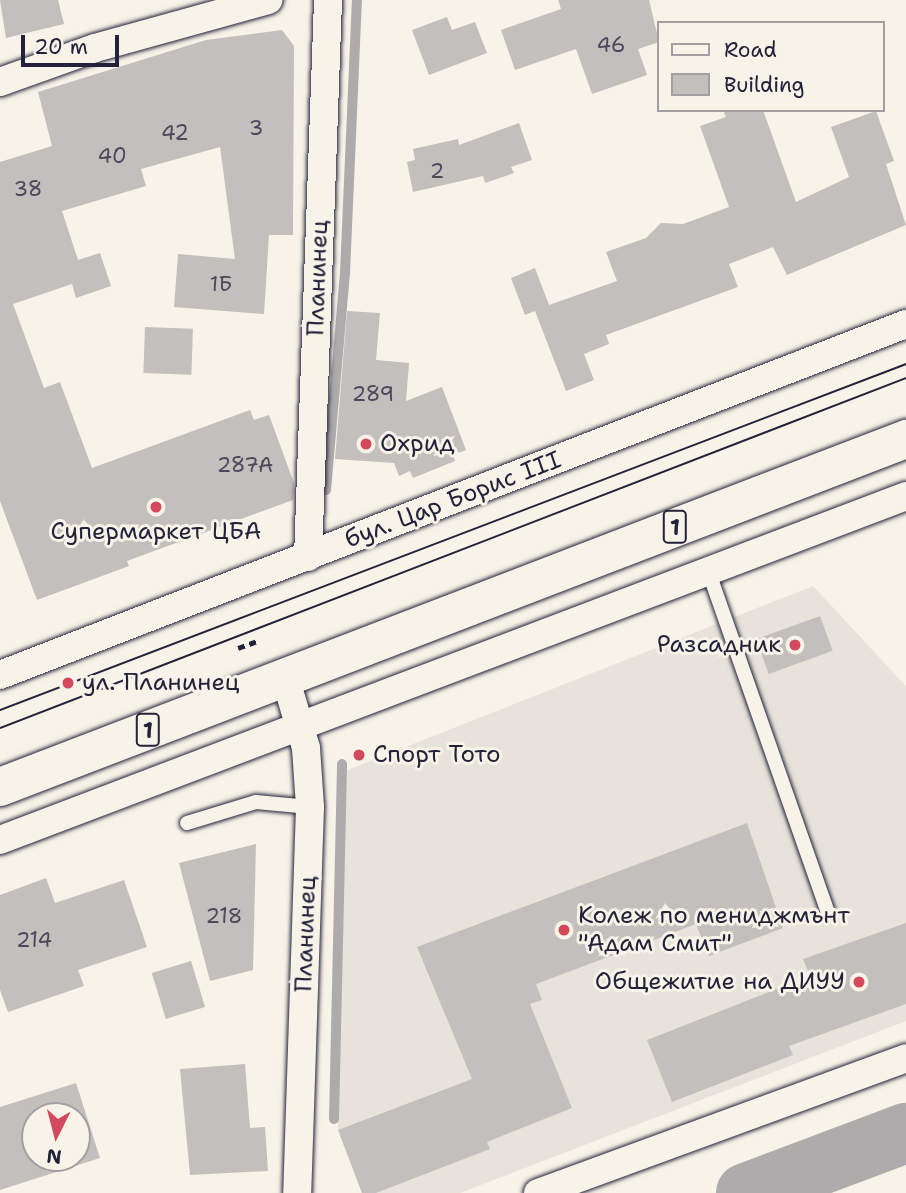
<!DOCTYPE html>
<html>
<head>
<meta charset="utf-8">
<style>
	body { margin:0 }
	#map { position:relative; width:906px; height:1193px; overflow:hidden; background:#f7f3e8; font-family:"Shantell Sans",sans-serif }
	div>[style] { position:absolute }
	.built>* { inset:0; background:#e7e3db }
	.stream>* { height:10px; margin:-5px; padding:0 5px; transform-origin:5px; border-radius:5px; background:#aeabad }
	.river>* { height:60px; margin:-30px; padding:0 30px; transform-origin:30px; border-radius:30px; background:#aeabad }
	.building>* { inset:0; background:#c2bfbd; transform-origin:0 0 }
	.path>* { height:4.5px; margin-top:-2.25px; transform-origin:0; background:repeating-linear-gradient(90deg,#22223b 0 7px,transparent 0 12px) }
	.roads { filter:drop-shadow(0 0 2px #22223b) drop-shadow(0 0 2px #22223b) }
	.lane>* { height:14px; margin:-7px; padding:0 7px; transform-origin:7px; border-radius:7px; background:#f7f3e8 }
	.street>* { height:28px; margin:-14px; padding:0 14px; transform-origin:14px; border-radius:14px; background:#f7f3e8 }
	.primary>* { height:38px; margin:-19px; padding:0 19px; transform-origin:19px; border-radius:19px; background:#f7f3e8 }
	.tram>* { height:2px; margin:-1px; padding:0 1px; transform-origin:1px; border-radius:1px; background:#22223b }
	.dots>* { width:19px; height:19px; translate:-50% -50%; box-sizing:border-box; border:4px solid #f7f3e8; border-radius:50% }
	span { translate:-50% -50%; white-space:nowrap; text-align:center; line-height:1.15; -webkit-text-stroke:6px #f7f3e8; paint-order:stroke }
	.number-label { font-size:21px; color:#4a495c }
	.number-label span { -webkit-text-stroke-width:0 }
	.shield-label span { padding:2px 5px; background:#f7f3e8; border:2px solid; border-radius:5px; -webkit-text-stroke-width:0 }
	.shield-label { font-size:23px; color:#22223b; font-weight:700 }
	.street-label { font-size:24px; color:#22223b }
	.poi-label { font-size:24px; color:#22223b }
	.left { translate:0 -50%; text-align:left }
	.right { translate:-100% -50%; text-align:right }
	.legend { position:absolute; left:657px; top:21px; width:228px; height:91px; box-sizing:border-box; background:#f7f3e8; border:2px solid #a29fa3; margin:0; padding:9px 12px; list-style:none; font-size:21px; color:#22223b }
	.legend li { display:flex; align-items:center; gap:14px; height:35px }
	.legend b { width:35px; border:2px solid #a29fa3 }
	.north { position:absolute; left:21px; top:1102px; width:70px; height:70px; box-sizing:border-box; background:#f7f3e8; border:2px solid #a29fa3; border-radius:50%; rotate:186deg; font-size:19px; font-weight:700; line-height:28px; text-align:center; color:#22223b }
	.north::after { content:''; display:block; margin:auto; width:24px; height:32px; background:#d1495b; clip-path:polygon(50% 0,100% 100%,50% 72%,0 100%) }
	.scale { position:absolute; left:21px; top:35px; width:98px; height:32px; box-sizing:border-box; border:4px solid #22223b; border-top:0; padding-left:9px; font-size:21px; line-height:24px; white-space:nowrap; color:#22223b; -webkit-text-stroke:5px #f7f3e8; paint-order:stroke }
</style>
</head>
<body>
<div id="map">
	<div class="built">
		<i style="clip-path:polygon(813px 586px,906px 686px,906px 1021px,460px 1193px,362px 1193px,338px 1130px,345px 771px)"></i>
	</div>
	<div class="stream">
		<i style="left:326px;top:490px;width:218px;rotate:-85deg"></i>
		<i style="left:345px;top:273px;width:273px;rotate:-87.5deg"></i>
		<i style="left:334px;top:1119px;width:355px;rotate:-88.7deg"></i>
	</div>
	<div class="river">
		<i style="left:746px;top:1193px;width:171px;rotate:-20.6deg"></i>
	</div>
	<div class="building">
		<i style="clip-path:polygon(0 0,58px 0,64px 24px,6px 38px)"></i>
		<i style="clip-path:polygon(558px 0,649px 0,659px 42px,638px 49px,647px 75px,592px 94px,576px 49px,515px 70px,501px 30px,561px 9px)"></i>
		<i style="clip-path:polygon(447px 17px,452px 30px,475px 22px,487px 53px,429px 75px,412px 30px)"></i>
		<i style="clip-path:polygon(282px 30px,294px 46px,293px 235px,269px 235px,264px 314px,174px 307px,178px 254px,235px 259px,220px 147px,141px 169px,146px 186px,62px 211px,78px 260px,100px 253px,111px 286px,76px 298px,72px 284px,13px 304px,44px 388px,60px 382px,92px 468px,250px 410px,254px 420px,269px 415px,294px 483px,293px 500px,127px 561px,129px 566px,37px 600px,0 501px,0 162px,52px 146px,38px 92px,206px 40px)"></i>
		<i style="clip-path:polygon(723px 110px,763px 110px,796px 202px,849px 177px,831px 127px,876px 111px,894px 161px,886px 164px,906px 225px,787px 275px,773px 247px,729px 264px,738px 287px,606px 335px,609px 344px,584px 354px,594px 380px,566px 391px,535px 311px,525px 315px,511px 278px,535px 268px,549px 305px,617px 281px,606px 252px,646px 238px,661px 223px,683px 224px,729px 207px,700px 126px,726px 117px)"></i>
		<i style="clip-path:polygon(519px 123px,532px 160px,511px 167px,514px 173px,485px 183px,483px 176px,413px 192px,407px 162px,415px 160px,413px 149px,458px 139px,459px 145px)"></i>
		<i style="clip-path:polygon(347px 311px,380px 313px,376px 360px,409px 363px,406px 401px,442px 387px,466px 450px,453px 455px,455px 461px,413px 478px,410px 471px,399px 476px,394px 463px,335px 459px)"></i>
		<i style="left:145px;top:327px;width:48px;height:46px;rotate:2deg"></i>
		<i style="left:820px;top:616px;width:37px;height:68px;rotate:70deg"></i>
		<i style="clip-path:polygon(747px 823px,783px 928px,709px 956px,696px 924px,536px 984px,542px 1000px,530px 1004px,572px 1108px,487px 1142px,490px 1149px,376px 1193px,362px 1193px,338px 1130px,472px 1079px,417px 947px)"></i>
		<i style="clip-path:polygon(256px 844px,253px 970px,210px 981px,179px 863px)"></i>
		<i style="clip-path:polygon(46px 878px,55px 903px,124px 880px,147px 947px,78px 970px,84px 986px,8px 1012px,0 990px,0 895px)"></i>
		<i style="clip-path:polygon(906px 923px,906px 1004px,789px 1046px,793px 1055px,672px 1102px,647px 1040px,810px 976px,803px 959px)"></i>
		<i style="left:191px;top:961px;width:48px;height:41px;rotate:73deg"></i>
		<i style="clip-path:polygon(245px 1064px,250px 1128px,265px 1127px,268px 1171px,190px 1175px,180px 1069px)"></i>
		<i style="clip-path:polygon(evenodd,76px 1083px,100px 1158px,0 1190px,0 1107px,76px 1083px,35px 1116px,77px 1116px,77px 1158px,35px 1158px,35px 1116px)"></i>
	</div>
	<div class="path">
		<i style="left:238px;top:648px;width:20px;rotate:-20deg"></i>
	</div>
	<div class="roads">
		<div class="lane">
			<i style="left:709px;top:573px;width:359px;rotate:70.7deg"></i>
			<i style="left:187px;top:823px;width:72px;rotate:-16.9deg"></i>
			<i style="left:256px;top:802px;width:54px;rotate:5.3deg"></i>
		</div>
		<div class="street">
			<i style="left:0;top:82px;width:101px;rotate:-19.7deg"></i>
			<i style="left:95px;top:48px;width:180px;rotate:-15.5deg"></i>
			<i style="left:308px;top:557px;width:557px;rotate:-87.94deg"></i>
			<i style="left:0;top:675px;width:972px;rotate:-21.18deg"></i>
			<i style="left:285px;top:677px;width:74px;rotate:73.5deg"></i>
			<i style="left:306px;top:748px;width:59px;rotate:86.1deg"></i>
			<i style="left:310px;top:807px;width:386px;rotate:91.9deg"></i>
			<i style="left:0;top:840px;width:969px;rotate:-20.79deg"></i>
			<i style="left:538px;top:1193px;width:392px;rotate:-20.1deg"></i>
		</div>
		<div class="primary">
			<i style="left:0;top:787px;width:971px;rotate:-21.01deg"></i>
		</div>
	</div>
	<div class="tram">
		<i style="left:0;top:710px;width:970px;rotate:-20.9deg"></i>
		<i style="left:0;top:728px;width:971px;rotate:-21.12deg"></i>
	</div>
	<div class="dots">
		<i style="left:366px;top:444px;background:#d1495b"></i>
		<i style="left:156px;top:507px;background:#d1495b"></i>
		<i style="left:795px;top:645px;background:#d1495b"></i>
		<i style="left:68px;top:683px;background:#d1495b"></i>
		<i style="left:359px;top:755px;background:#d1495b"></i>
		<i style="left:564px;top:930px;background:#d1495b"></i>
		<i style="left:859px;top:982px;background:#d1495b"></i>
	</div>
	<div class="number-label">
		<span style="left:611px;top:45px">46</span>
		<span style="left:256px;top:128px">3</span>
		<span style="left:175px;top:133px">42</span>
		<span style="left:112px;top:156px">40</span>
		<span style="left:437px;top:171px">2</span>
		<span style="left:28px;top:189px">38</span>
		<span style="left:221px;top:284px">1Б</span>
		<span style="left:373px;top:394px">289</span>
		<span style="left:245px;top:465px">287A</span>
		<span style="left:224px;top:916px">218</span>
		<span style="left:34px;top:940px">214</span>
	</div>
	<div class="shield-label">
		<span style="left:675px;top:527px">1</span>
		<span style="left:148px;top:730px">1</span>
	</div>
	<div class="street-label">
		<span style="left:318px;top:278px;rotate:-88deg">Планинец</span>
		<span style="left:453px;top:500px;rotate:-21deg">бул. Цар Борис III</span>
		<span style="left:306px;top:934px;rotate:-88deg">Планинец</span>
	</div>
	<div class="poi-label">
		<span class="left" style="left:380px;top:444px">Охрид</span>
		<span style="left:156px;top:532px">Супермаркет ЦБА</span>
		<span class="right" style="left:781px;top:645px">Разсадник</span>
		<span class="left" style="left:82px;top:683px">ул. Планинец</span>
		<span class="left" style="left:373px;top:755px">Спорт Тото</span>
		<span class="left" style="left:578px;top:930px">Колеж по мениджмънт<br>"Адам Смит"</span>
		<span class="right" style="left:845px;top:982px">Общежитие на ДИУУ</span>
	</div>
	<ul class="legend">
	<li><b style="height:9px;background:#f7f3e8"></b>Road</li>
	<li><b style="height:19px;background:#c2bfbd"></b>Building</li>
	</ul>
	<div class="north">N</div>
	<div class="scale">20 m</div>
</div>
</body>
</html>
